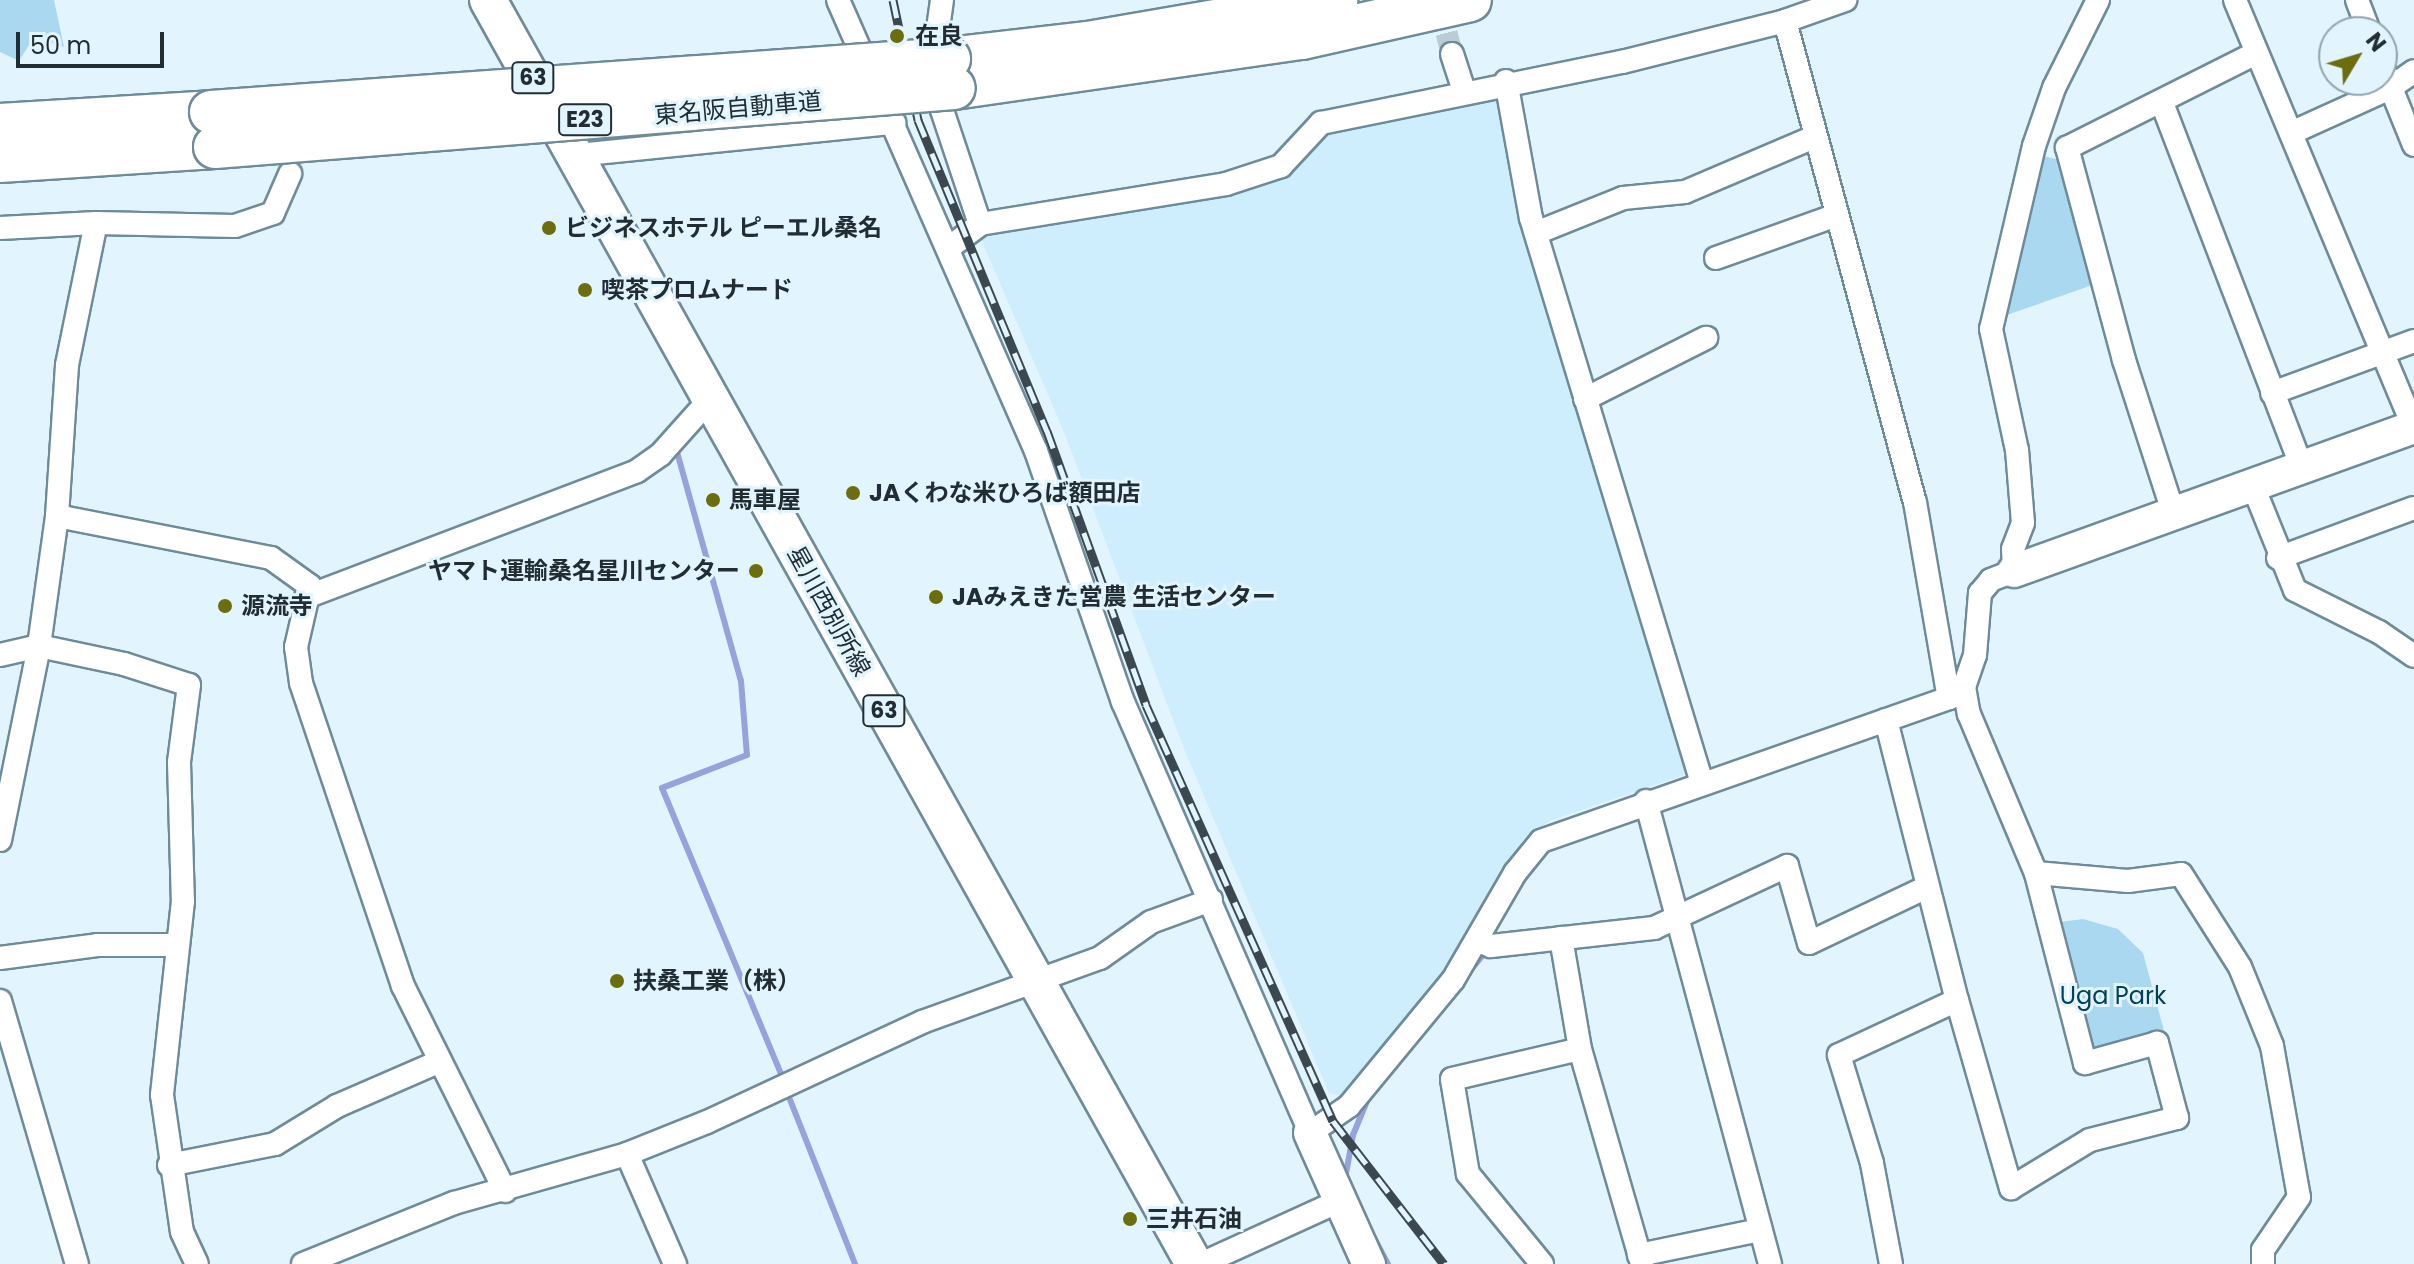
<!DOCTYPE html>
<html>
<head>
<meta charset="utf-8">
<style>
  body { margin:0 }
  #map { position:relative; width:2414px; height:1264px; overflow:hidden; background:#e2f4fe; font-family:Poppins,"Noto Sans JP",sans-serif }
  div>[style] { position:absolute }
  .built>* { inset:0; background:#ceedfd }
  .green>* { inset:0; background:#aad8f0 }
  .stream>* { height:6px; margin:-3px; padding:0 3px; transform-origin:3px; border-radius:3px; background:#99a1dc }
  .street-tunnel>* { height:22px; margin-top:-11px; transform-origin:0; background:repeating-linear-gradient(90deg,#bbccd5 0 22px,transparent 0 33px) }
  .roads { filter:drop-shadow(2px 0 #6f8b99) drop-shadow(-2px 0 #6f8b99) drop-shadow(0 2px #6f8b99) drop-shadow(0 -2px #6f8b99) }
  .street>* { height:22px; margin:-11px; padding:0 11px; transform-origin:11px; border-radius:11px; background:#fff }
  .secondary>* { height:32px; margin:-16px; padding:0 16px; transform-origin:16px; border-radius:16px; background:#fff }
  .primary>* { height:36px; margin:-18px; padding:0 18px; transform-origin:18px; border-radius:18px; background:#fff }
  .highway>* { height:42px; margin:-21px; padding:0 21px; transform-origin:21px; border-radius:21px; background:#fff }
  .rail>* { height:9px; margin-top:-4.5px; transform-origin:0; background:repeating-linear-gradient(90deg,#e2f4fe 0 18px,#3b484f 0 36px); box-sizing:border-box; border-block:2px solid #3b484f }
  .bridges { filter:drop-shadow(2px 0 #6f8b99) drop-shadow(-2px 0 #6f8b99) drop-shadow(0 2px #6f8b99) drop-shadow(0 -2px #6f8b99) }
  .highway-bridge>* { height:42px; margin:-21px; padding:0 21px; transform-origin:21px; border-radius:21px; background:#fff }
  .dots>* { width:22px; height:22px; translate:-50% -50%; box-sizing:border-box; border:4px solid #e2f4fe; border-radius:50% }
  span { translate:-50% -50%; white-space:nowrap; text-align:center; line-height:1.15; -webkit-text-stroke:6px #e2f4fe; paint-order:stroke }
  .shield-label span { padding:2px 6px; background:#e2f4fe; border:2px solid; border-radius:6px; -webkit-text-stroke-width:0 }
  .shield-label { font-size:22px; color:#212d33; font-weight:700 }
  .poi-label { font-size:24px; color:#212d33; font-weight:700 }
  .left { translate:0 -50%; text-align:left }
  .right { translate:-100% -50%; text-align:right }
  .street-label { font-size:24px; color:#212d33 }
  .park-label { font-size:24px; color:#014159 }
  .north { position:absolute; left:2318px; top:16px; width:80px; height:80px; box-sizing:border-box; background:#e2f4fe; border:2px solid #95a4ad; border-radius:50%; rotate:52deg; font-size:22px; font-weight:700; line-height:32px; text-align:center; color:#212d33 }
  .north::after { content:''; display:block; margin:auto; width:28px; height:36px; background:#6c6d0d; clip-path:polygon(50% 0,100% 100%,50% 72%,0 100%) }
  .scale { position:absolute; left:16px; top:32px; width:148px; height:36px; box-sizing:border-box; border:4px solid #212d33; border-top:0; padding-left:10px; font-size:24px; line-height:28px; white-space:nowrap; color:#212d33; -webkit-text-stroke:6px #e2f4fe; paint-order:stroke }
</style>
</head>
<body>
<div id="map">
  <div class="built">
    <div style="clip-path:polygon(1495px 98px,1690px 773px,1552px 820px,1525px 837px,1467px 940px,1342px 1096px,1329px 1093px,1183px 746px,1064px 432px,977px 230px,1234px 190px,1325px 133px)"></div>
  </div>
  <div class="green">
    <div style="clip-path:polygon(0 0,54px 0,64px 47px,34px 37px,19px 61px,0 52px)"></div>
    <div style="clip-path:polygon(2039px 155px,2061px 160px,2098px 283px,2004px 316px)"></div>
    <div style="clip-path:polygon(2083px 919px,2118px 929px,2143px 953px,2166px 1038px,2087px 1059px,2052px 923px)"></div>
  </div>
  <div class="stream">
    <div style="left:677px;top:452px;width:238px;rotate:74.4deg"></div>
    <div style="left:741px;top:681px;width:74px;rotate:85.4deg"></div>
    <div style="left:747px;top:755px;width:91px;rotate:158.8deg"></div>
    <div style="left:662px;top:788px;width:317px;rotate:67.4deg"></div>
    <div style="left:1470px;top:971px;width:21px;rotate:-51deg"></div>
    <div style="left:787px;top:1092px;width:185px;rotate:68.4deg"></div>
    <div style="left:1345px;top:1179px;width:45px;rotate:-79.7deg"></div>
    <div style="left:1353px;top:1135px;width:44px;rotate:-67.5deg"></div>
    <div style="left:1373px;top:1236px;width:32px;rotate:62deg"></div>
  </div>
  <div class="street-tunnel">
    <div style="left:1438px;top:1px;width:55px;rotate:75.2deg"></div>
  </div>
  <div class="roads">
    <div class="street">
      <div style="left:838px;top:0;width:493px;rotate:66.3deg"></div>
      <div style="left:1036px;top:451px;width:266px;rotate:70.9deg"></div>
      <div style="left:1123px;top:702px;width:470px;rotate:66.5deg"></div>
      <div style="left:1310px;top:1133px;width:47px;rotate:-34.7deg"></div>
      <div style="left:1349px;top:1106px;width:163px;rotate:-50.5deg"></div>
      <div style="left:1453px;top:980px;width:124px;rotate:-59.9deg"></div>
      <div style="left:1515px;top:873px;width:41px;rotate:-50.9deg"></div>
      <div style="left:1541px;top:841px;width:432px;rotate:-19.3deg"></div>
      <div style="left:1949px;top:698px;width:19px;rotate:-36deg"></div>
      <div style="left:942px;top:0;width:36px;rotate:98deg"></div>
      <div style="left:937px;top:36px;width:74px;rotate:86.1deg"></div>
      <div style="left:942px;top:110px;width:120px;rotate:71.6deg"></div>
      <div style="left:2098px;top:0;width:98px;rotate:116.6deg"></div>
      <div style="left:2054px;top:88px;width:61px;rotate:109deg"></div>
      <div style="left:2034px;top:146px;width:188px;rotate:103.2deg"></div>
      <div style="left:1991px;top:329px;width:124px;rotate:77.9deg"></div>
      <div style="left:2017px;top:450px;width:73px;rotate:85.3deg"></div>
      <div style="left:2023px;top:523px;width:28px;rotate:111deg"></div>
      <div style="left:2013px;top:549px;width:22px;rotate:87deg"></div>
      <div style="left:2014px;top:571px;width:25px;rotate:159deg"></div>
      <div style="left:1991px;top:580px;width:17px;rotate:130deg"></div>
      <div style="left:1980px;top:593px;width:62px;rotate:94.6deg"></div>
      <div style="left:1975px;top:655px;width:34px;rotate:109deg"></div>
      <div style="left:1964px;top:687px;width:27px;rotate:80deg"></div>
      <div style="left:1969px;top:714px;width:173px;rotate:67.2deg"></div>
      <div style="left:2036px;top:873px;width:92px;rotate:5deg"></div>
      <div style="left:2128px;top:881px;width:53px;rotate:-7.5deg"></div>
      <div style="left:2181px;top:874px;width:110px;rotate:57.6deg"></div>
      <div style="left:2240px;top:967px;width:85px;rotate:67.9deg"></div>
      <div style="left:2272px;top:1046px;width:153px;rotate:79.9deg"></div>
      <div style="left:2299px;top:1197px;width:64px;rotate:124.2deg"></div>
      <div style="left:2263px;top:1250px;width:14px;rotate:90deg"></div>
      <div style="left:2235px;top:0;width:464px;rotate:67.3deg"></div>
      <div style="left:2357px;top:0;width:34px;rotate:69deg"></div>
      <div style="left:1785px;top:21px;width:498px;rotate:74.9deg"></div>
      <div style="left:1915px;top:502px;width:199px;rotate:80.2deg"></div>
      <div style="left:1452px;top:54px;width:39px;rotate:72deg"></div>
      <div style="left:2382px;top:66px;width:85px;rotate:67.9deg"></div>
      <div style="left:1506px;top:81px;width:139px;rotate:79.7deg"></div>
      <div style="left:1531px;top:218px;width:590px;rotate:73.16deg"></div>
      <div style="left:2162px;top:103px;width:390px;rotate:69deg"></div>
      <div style="left:2291px;top:133px;width:109px;rotate:-24.4deg"></div>
      <div style="left:2390px;top:88px;width:29px;rotate:-35deg"></div>
      <div style="left:577px;top:155px;width:319px;rotate:-5.8deg"></div>
      <div style="left:0;top:228px;width:96px;rotate:-3deg"></div>
      <div style="left:96px;top:223px;width:139px;rotate:1.2deg"></div>
      <div style="left:235px;top:226px;width:40px;rotate:-18.9deg"></div>
      <div style="left:273px;top:213px;width:43px;rotate:-66.4deg"></div>
      <div style="left:1536px;top:233px;width:94px;rotate:-21.9deg"></div>
      <div style="left:1623px;top:198px;width:62px;rotate:-5.5deg"></div>
      <div style="left:1685px;top:192px;width:142px;rotate:-23.1deg"></div>
      <div style="left:950px;top:247px;width:38px;rotate:-37deg"></div>
      <div style="left:980px;top:224px;width:249px;rotate:-9.2deg"></div>
      <div style="left:1226px;top:184px;width:58px;rotate:-18.1deg"></div>
      <div style="left:1281px;top:166px;width:59px;rotate:-47.1deg"></div>
      <div style="left:1321px;top:123px;width:307px;rotate:-11.5deg"></div>
      <div style="left:1622px;top:62px;width:168px;rotate:-14.1deg"></div>
      <div style="left:1785px;top:21px;width:64px;rotate:-19.3deg"></div>
      <div style="left:1716px;top:258px;width:128px;rotate:-19.6deg"></div>
      <div style="left:2272px;top:393px;width:151px;rotate:-20.1deg"></div>
      <div style="left:1585px;top:399px;width:136px;rotate:-26.8deg"></div>
      <div style="left:2253px;top:486px;width:112px;rotate:68deg"></div>
      <div style="left:2295px;top:590px;width:94px;rotate:26.6deg"></div>
      <div style="left:2379px;top:632px;width:42px;rotate:34.4deg"></div>
      <div style="left:2174px;top:515px;width:163px;rotate:-107.9deg"></div>
      <div style="left:2124px;top:360px;width:220px;rotate:-105deg"></div>
      <div style="left:2067px;top:148px;width:212px;rotate:-26.7deg"></div>
      <div style="left:57px;top:516px;width:218px;rotate:11.1deg"></div>
      <div style="left:271px;top:558px;width:48px;rotate:35.7deg"></div>
      <div style="left:310px;top:586px;width:63px;rotate:102.9deg"></div>
      <div style="left:296px;top:647px;width:36px;rotate:82deg"></div>
      <div style="left:301px;top:683px;width:320px;rotate:71.4deg"></div>
      <div style="left:403px;top:986px;width:229px;rotate:63.5deg"></div>
      <div style="left:2278px;top:558px;width:145px;rotate:-20.2deg"></div>
      <div style="left:306px;top:597px;width:354px;rotate:-20.8deg"></div>
      <div style="left:637px;top:471px;width:29px;rotate:-35deg"></div>
      <div style="left:661px;top:454px;width:75px;rotate:-48.2deg"></div>
      <div style="left:0;top:655px;width:40px;rotate:-13deg"></div>
      <div style="left:39px;top:646px;width:87px;rotate:12deg"></div>
      <div style="left:124px;top:664px;width:68px;rotate:17.9deg"></div>
      <div style="left:189px;top:685px;width:78px;rotate:97.4deg"></div>
      <div style="left:179px;top:762px;width:139px;rotate:88.4deg"></div>
      <div style="left:183px;top:901px;width:195px;rotate:96.2deg"></div>
      <div style="left:162px;top:1095px;width:138px;rotate:81.7deg"></div>
      <div style="left:182px;top:1232px;width:35px;rotate:65deg"></div>
      <div style="left:1886px;top:720px;width:289px;rotate:75.8deg"></div>
      <div style="left:1646px;top:801px;width:479px;rotate:75deg"></div>
      <div style="left:0;top:840px;width:198px;rotate:-78.6deg"></div>
      <div style="left:39px;top:646px;width:131px;rotate:-82.1deg"></div>
      <div style="left:57px;top:516px;width:151px;rotate:-86.2deg"></div>
      <div style="left:67px;top:365px;width:145px;rotate:-78.5deg"></div>
      <div style="left:1561px;top:938px;width:113px;rotate:80.3deg"></div>
      <div style="left:1580px;top:1049px;width:224px;rotate:73.9deg"></div>
      <div style="left:1479px;top:941px;width:13px;rotate:23deg"></div>
      <div style="left:1491px;top:946px;width:164px;rotate:-6.3deg"></div>
      <div style="left:1654px;top:928px;width:147px;rotate:-25deg"></div>
      <div style="left:1787px;top:866px;width:80px;rotate:74.1deg"></div>
      <div style="left:1809px;top:943px;width:128px;rotate:-25.4deg"></div>
      <div style="left:0;top:958px;width:98px;rotate:-7.6deg"></div>
      <div style="left:97px;top:945px;width:80px"></div>
      <div style="left:0;top:1001px;width:274px;rotate:73.7deg"></div>
      <div style="left:627px;top:1154px;width:120px;rotate:66.4deg"></div>
      <div style="left:169px;top:1165px;width:108px;rotate:-11.2deg"></div>
      <div style="left:275px;top:1144px;width:73px;rotate:-31.5deg"></div>
      <div style="left:337px;top:1106px;width:110px;rotate:-23.5deg"></div>
      <div style="left:1639px;top:1255px;width:124px;rotate:-11.7deg"></div>
      <div style="left:303px;top:1264px;width:163px;rotate:-22deg"></div>
      <div style="left:454px;top:1203px;width:180px;rotate:-15.8deg"></div>
      <div style="left:627px;top:1154px;width:86px;rotate:-21.8deg"></div>
      <div style="left:707px;top:1122px;width:237px;rotate:-24.9deg"></div>
      <div style="left:922px;top:1022px;width:189px;rotate:-19.8deg"></div>
      <div style="left:1100px;top:958px;width:62px;rotate:-35.2deg"></div>
      <div style="left:1151px;top:922px;width:64px;rotate:-20.1deg"></div>
      <div style="left:1201px;top:1264px;width:149px;rotate:-24.5deg"></div>
      <div style="left:1542px;top:1264px;width:117px;rotate:-129.4deg"></div>
      <div style="left:1468px;top:1174px;width:96px;rotate:-99.6deg"></div>
      <div style="left:1452px;top:1079px;width:131px;rotate:-13.2deg"></div>
      <div style="left:1891px;top:1264px;width:103px;rotate:-100.7deg"></div>
      <div style="left:1872px;top:1163px;width:113px;rotate:-107deg"></div>
      <div style="left:1839px;top:1055px;width:130px;rotate:-25deg"></div>
      <div style="left:1957px;top:1000px;width:196px;rotate:74deg"></div>
      <div style="left:2011px;top:1188px;width:92px;rotate:-31.3deg"></div>
      <div style="left:2090px;top:1140px;width:90px;rotate:-14.2deg"></div>
      <div style="left:2177px;top:1118px;width:78px;rotate:-104.9deg"></div>
      <div style="left:2157px;top:1043px;width:75px;rotate:164.5deg"></div>
      <div style="left:2085px;top:1063px;width:196px;rotate:-104.5deg"></div>
    </div>
    <div class="secondary">
      <div style="left:2014px;top:571px;width:425px;rotate:-19.8deg"></div>
      <div style="left:1310px;top:1133px;width:144px;rotate:65.8deg"></div>
    </div>
    <div class="primary">
      <div style="left:488px;top:0;width:1448px;rotate:60.81deg"></div>
    </div>
    <div class="highway">
      <div style="left:949px;top:59px;width:140px;rotate:-6.6deg"></div>
      <div style="left:1088px;top:43px;width:252px;rotate:-9.8deg"></div>
      <div style="left:954px;top:88px;width:352px;rotate:-8.2deg"></div>
      <div style="left:1302px;top:38px;width:172px;rotate:-12.7deg"></div>
      <div style="left:0;top:125px;width:211px;rotate:-3.5deg"></div>
      <div style="left:0;top:161px;width:215px;rotate:-3.7deg"></div>
    </div>
  </div>
  <div class="rail">
    <div style="left:893px;top:0;width:123px;rotate:78.2deg"></div>
    <div style="left:918px;top:120px;width:337px;rotate:67.5deg"></div>
    <div style="left:1047px;top:431px;width:291px;rotate:70.1deg"></div>
    <div style="left:1146px;top:705px;width:456px;rotate:65.8deg"></div>
    <div style="left:1333px;top:1121px;width:181px;rotate:52.2deg"></div>
  </div>
  <div class="bridges">
    <div class="highway-bridge">
      <div style="left:211px;top:112px;width:740px;rotate:-4.11deg"></div>
      <div style="left:215px;top:147px;width:741px;rotate:-4.56deg"></div>
    </div>
  </div>
  <div class="dots">
    <div style="left:897px;top:36px;background:#6c6d0d"></div>
    <div style="left:549px;top:228px;background:#6c6d0d"></div>
    <div style="left:585px;top:290px;background:#6c6d0d"></div>
    <div style="left:853px;top:493px;background:#6c6d0d"></div>
    <div style="left:713px;top:500px;background:#6c6d0d"></div>
    <div style="left:756px;top:571px;background:#6c6d0d"></div>
    <div style="left:936px;top:597px;background:#6c6d0d"></div>
    <div style="left:225px;top:606px;background:#6c6d0d"></div>
    <div style="left:617px;top:981px;background:#6c6d0d"></div>
    <div style="left:1130px;top:1219px;background:#6c6d0d"></div>
  </div>
  <div class="shield-label">
    <span style="left:533px;top:78px">63</span>
    <span style="left:585px;top:120px">E23</span>
    <span style="left:884px;top:711px">63</span>
  </div>
  <div class="poi-label">
    <span class="left" style="left:915px;top:36px">在良</span>
    <span class="left" style="left:565px;top:228px">ビジネスホテル ピーエル桑名</span>
    <span class="left" style="left:601px;top:290px">喫茶プロムナード</span>
    <span class="left" style="left:869px;top:493px">JAくわな米ひろば額田店</span>
    <span class="left" style="left:729px;top:500px">馬車屋</span>
    <span class="right" style="left:740px;top:571px">ヤマト運輸桑名星川センター</span>
    <span class="left" style="left:952px;top:597px">JAみえきた営農 生活センター</span>
    <span class="left" style="left:241px;top:606px">源流寺</span>
    <span class="left" style="left:633px;top:981px">扶桑工業（株）</span>
    <span class="left" style="left:1146px;top:1219px">三井石油</span>
  </div>
  <div class="street-label">
    <span style="left:738px;top:108px;rotate:-5deg">東名阪自動車道</span>
    <span style="left:829px;top:611px;rotate:61deg">星川西別所線</span>
  </div>
  <div class="park-label">
    <span style="left:2113px;top:996px">Uga Park</span>
  </div>
  <div class="north">N</div>
  <div class="scale">50 m</div>
</div>
</body>
</html>
